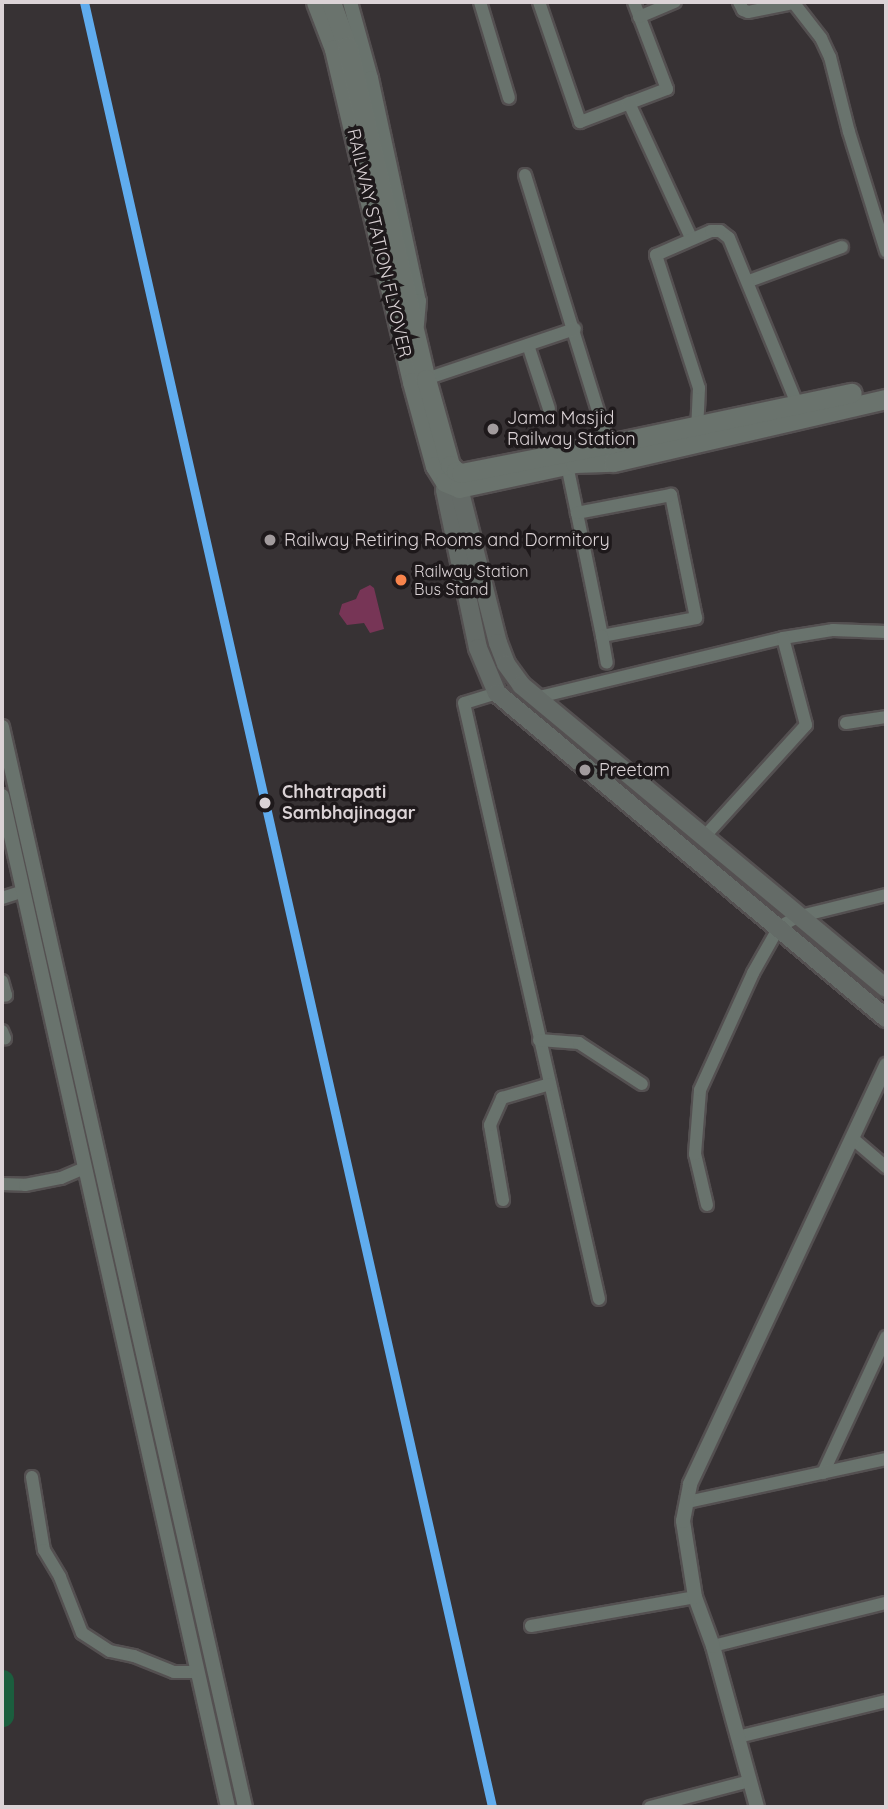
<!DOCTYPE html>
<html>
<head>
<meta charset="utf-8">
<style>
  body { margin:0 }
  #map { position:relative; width:888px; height:1809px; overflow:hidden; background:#373234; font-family:Quicksand,sans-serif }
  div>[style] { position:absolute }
  .green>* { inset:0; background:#773556 }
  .river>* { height:23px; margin:-11.5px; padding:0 11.5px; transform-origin:11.5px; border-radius:11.5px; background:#1b5e3e }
  .roads { filter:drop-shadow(2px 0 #545051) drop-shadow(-2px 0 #545051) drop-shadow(0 2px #545051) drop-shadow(0 -2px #545051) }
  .minor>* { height:12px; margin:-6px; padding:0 6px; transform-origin:6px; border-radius:6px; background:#69736d }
  .tertiary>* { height:14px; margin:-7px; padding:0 7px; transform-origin:7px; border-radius:7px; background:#69736d }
  .secondary>* { height:18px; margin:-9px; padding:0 9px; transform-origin:9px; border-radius:9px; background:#646b67 }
  .primary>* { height:19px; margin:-9.5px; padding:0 9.5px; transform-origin:9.5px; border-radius:9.5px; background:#6a736d }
  .rail-1>* { height:9px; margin:-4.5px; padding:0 4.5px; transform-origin:4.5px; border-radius:4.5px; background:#60acee }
  .dots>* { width:19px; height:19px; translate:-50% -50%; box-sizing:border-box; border:4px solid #1e191b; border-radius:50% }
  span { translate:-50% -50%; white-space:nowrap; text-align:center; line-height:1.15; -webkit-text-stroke:7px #1e191b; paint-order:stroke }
  .bus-label { font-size:16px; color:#dbd3d6 }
  .left { translate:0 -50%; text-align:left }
  .street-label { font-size:18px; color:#dbd3d6 }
  .poi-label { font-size:18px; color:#dbd3d6 }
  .stop-label { font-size:18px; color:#dbd3d6; font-weight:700 }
  .frame { position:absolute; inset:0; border:4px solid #dbd3d6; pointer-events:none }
</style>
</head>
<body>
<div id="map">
  <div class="green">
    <div style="clip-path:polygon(370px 585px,374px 588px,384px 629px,370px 633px,364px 623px,347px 625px,339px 614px,342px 604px,356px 599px,360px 590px)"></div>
  </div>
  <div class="river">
    <div style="left:2px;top:1681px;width:34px;rotate:90deg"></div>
  </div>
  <div class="roads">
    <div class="minor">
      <div style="left:480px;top:2px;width:100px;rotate:73.2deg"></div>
      <div style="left:539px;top:2px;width:127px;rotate:71.1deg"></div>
      <div style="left:580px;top:122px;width:93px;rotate:-20.8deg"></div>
      <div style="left:667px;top:89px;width:93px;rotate:-110.8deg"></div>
      <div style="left:739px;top:2px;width:9px;rotate:63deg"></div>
      <div style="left:743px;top:10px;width:5px;rotate:22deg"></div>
      <div style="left:748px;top:12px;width:47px;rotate:-11.1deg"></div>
      <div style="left:793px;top:2px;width:46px;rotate:52.1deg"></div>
      <div style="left:821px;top:38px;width:21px;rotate:65deg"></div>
      <div style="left:830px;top:57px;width:77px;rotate:75.8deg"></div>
      <div style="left:849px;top:132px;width:125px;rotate:72.7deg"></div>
      <div style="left:639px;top:17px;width:39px;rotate:-23deg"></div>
      <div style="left:629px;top:103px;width:149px;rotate:65.3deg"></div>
      <div style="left:525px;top:175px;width:287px;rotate:72.8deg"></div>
      <div style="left:749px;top:281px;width:99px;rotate:-20.1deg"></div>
      <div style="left:528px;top:345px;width:67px;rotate:71.8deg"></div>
      <div style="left:426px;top:379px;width:157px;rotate:-18.6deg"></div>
      <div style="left:697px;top:431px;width:43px;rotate:-87.3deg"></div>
      <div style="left:699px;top:388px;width:140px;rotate:-107.9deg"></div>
      <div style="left:656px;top:255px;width:60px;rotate:-23.6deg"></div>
      <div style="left:711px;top:231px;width:9px"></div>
      <div style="left:720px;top:231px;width:11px;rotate:38deg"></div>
      <div style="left:729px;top:238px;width:187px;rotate:67.7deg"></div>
      <div style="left:567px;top:465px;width:49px;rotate:78.2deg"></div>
      <div style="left:577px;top:513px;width:126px;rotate:78.5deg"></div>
      <div style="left:602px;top:636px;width:96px;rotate:-10.8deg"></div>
      <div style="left:696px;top:618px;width:126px;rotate:-101.5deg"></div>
      <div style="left:671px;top:495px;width:96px;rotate:169.2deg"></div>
      <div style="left:602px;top:636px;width:27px;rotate:80deg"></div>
      <div style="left:497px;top:693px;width:34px;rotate:163deg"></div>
      <div style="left:464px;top:703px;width:611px;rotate:77.24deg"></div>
      <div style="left:535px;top:698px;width:255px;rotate:-13.6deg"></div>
      <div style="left:783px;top:638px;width:51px;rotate:-9.1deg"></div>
      <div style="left:833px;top:630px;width:53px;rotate:2.2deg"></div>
      <div style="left:846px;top:723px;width:40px;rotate:-8.5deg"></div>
      <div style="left:705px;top:836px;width:150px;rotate:-47.7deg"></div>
      <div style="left:806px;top:725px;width:90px;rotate:-104.8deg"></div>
      <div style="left:2px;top:898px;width:22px;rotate:-18deg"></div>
      <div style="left:2px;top:981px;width:15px;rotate:74deg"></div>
      <div style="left:6px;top:995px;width:4px;rotate:166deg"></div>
      <div style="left:2px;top:1031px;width:8px;rotate:67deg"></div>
      <div style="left:539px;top:1040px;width:40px;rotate:4.3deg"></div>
      <div style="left:579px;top:1043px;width:75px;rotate:33.1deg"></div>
      <div style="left:852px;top:1138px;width:45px;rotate:40.5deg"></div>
      <div style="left:2px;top:1184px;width:23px;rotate:2deg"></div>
      <div style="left:25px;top:1185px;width:37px;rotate:-11deg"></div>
      <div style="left:61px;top:1178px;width:25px;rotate:-23deg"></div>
      <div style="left:503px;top:1200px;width:76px;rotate:-99.8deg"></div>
      <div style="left:490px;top:1125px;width:30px;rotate:-66deg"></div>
      <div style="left:502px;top:1098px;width:50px;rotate:-16.3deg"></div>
      <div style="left:707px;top:1205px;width:52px;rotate:-103.2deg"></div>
      <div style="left:695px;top:1154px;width:64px;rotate:-85.5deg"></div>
      <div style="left:700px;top:1090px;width:128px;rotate:-65.6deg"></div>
      <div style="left:753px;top:973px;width:53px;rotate:-60.5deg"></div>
      <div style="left:779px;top:927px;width:21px;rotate:-29deg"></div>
      <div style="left:797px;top:917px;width:92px;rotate:-13.9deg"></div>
      <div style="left:823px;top:1473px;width:150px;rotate:-65.1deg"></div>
      <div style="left:32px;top:1477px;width:74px;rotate:80.7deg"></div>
      <div style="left:44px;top:1550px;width:31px;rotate:59deg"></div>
      <div style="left:60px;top:1577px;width:60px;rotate:68.6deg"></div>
      <div style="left:82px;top:1633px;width:33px;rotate:33deg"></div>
      <div style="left:110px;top:1651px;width:25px;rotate:12deg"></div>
      <div style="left:134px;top:1656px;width:43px;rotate:21.8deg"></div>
      <div style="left:174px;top:1672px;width:23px"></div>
      <div style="left:687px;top:1502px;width:204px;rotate:-12.2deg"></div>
      <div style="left:531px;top:1626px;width:167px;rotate:-10deg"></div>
      <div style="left:713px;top:1646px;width:178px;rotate:-14deg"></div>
      <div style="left:738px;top:1737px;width:152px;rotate:-13.7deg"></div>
      <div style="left:650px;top:1807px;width:103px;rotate:-14.6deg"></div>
    </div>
    <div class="tertiary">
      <div style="left:350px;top:2px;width:79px;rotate:74.6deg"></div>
      <div style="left:371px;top:78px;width:228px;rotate:77.9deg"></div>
      <div style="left:419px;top:301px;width:24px;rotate:95deg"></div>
      <div style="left:2px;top:727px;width:1107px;rotate:77.32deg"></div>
      <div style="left:2px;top:796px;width:1036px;rotate:77.4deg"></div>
      <div style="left:757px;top:1807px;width:167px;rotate:-105.3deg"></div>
      <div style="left:713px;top:1646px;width:52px;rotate:-110.2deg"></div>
      <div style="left:695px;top:1597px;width:77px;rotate:-99deg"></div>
      <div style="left:683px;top:1521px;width:38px;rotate:-79deg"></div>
      <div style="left:690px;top:1484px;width:463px;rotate:-64.9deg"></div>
    </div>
    <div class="secondary">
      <div style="left:448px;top:472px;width:18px;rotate:99deg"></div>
      <div style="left:445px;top:490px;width:161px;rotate:78.2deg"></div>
      <div style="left:478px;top:648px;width:49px;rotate:67.1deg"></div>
      <div style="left:497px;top:693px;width:507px;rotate:39.88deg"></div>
      <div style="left:461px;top:474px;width:14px;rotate:98deg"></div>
      <div style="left:459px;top:488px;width:160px;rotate:75.9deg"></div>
      <div style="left:498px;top:643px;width:22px;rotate:69deg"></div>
      <div style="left:506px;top:664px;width:26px;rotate:54deg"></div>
      <div style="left:521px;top:685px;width:474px;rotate:39.7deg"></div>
    </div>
    <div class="primary">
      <div style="left:316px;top:2px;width:50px;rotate:69deg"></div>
      <div style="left:334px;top:49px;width:342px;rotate:76.8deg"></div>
      <div style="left:412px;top:382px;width:87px;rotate:74.7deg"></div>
      <div style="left:435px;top:466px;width:19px;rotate:58deg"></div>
      <div style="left:445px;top:482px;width:15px;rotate:23deg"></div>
      <div style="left:459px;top:488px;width:119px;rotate:-12.2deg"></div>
      <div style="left:575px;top:463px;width:38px;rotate:-2deg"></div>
      <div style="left:613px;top:462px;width:280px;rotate:-13deg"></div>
      <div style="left:331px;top:2px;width:47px;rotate:70deg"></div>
      <div style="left:347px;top:46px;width:342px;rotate:76.7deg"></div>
      <div style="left:426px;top:379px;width:89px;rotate:74.4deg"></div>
      <div style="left:450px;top:465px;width:8px;rotate:45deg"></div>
      <div style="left:456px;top:471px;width:5px;rotate:22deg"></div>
      <div style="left:461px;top:473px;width:151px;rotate:-11.1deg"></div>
      <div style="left:609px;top:444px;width:248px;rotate:-11.9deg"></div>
    </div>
  </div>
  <div class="rail-1">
    <div style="left:84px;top:2px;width:1851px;rotate:77.26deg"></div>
  </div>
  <div class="dots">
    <div style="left:493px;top:429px;background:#a29b9d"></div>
    <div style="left:270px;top:540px;background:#a29b9d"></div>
    <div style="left:401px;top:580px;background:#f8844c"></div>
    <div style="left:585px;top:770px;background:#a29b9d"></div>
    <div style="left:265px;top:803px;background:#dbd3d6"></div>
  </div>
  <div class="bus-label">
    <span class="left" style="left:414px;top:580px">Railway Station<br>Bus Stand</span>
  </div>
  <div class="street-label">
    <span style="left:379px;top:243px;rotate:77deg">RAILWAY STATION FLYOVER</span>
  </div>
  <div class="poi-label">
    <span class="left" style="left:507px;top:429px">Jama Masjid<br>Railway Station</span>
    <span class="left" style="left:284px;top:540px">Railway Retiring Rooms and Dormitory</span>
    <span class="left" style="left:599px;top:770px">Preetam</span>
  </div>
  <div class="stop-label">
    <span class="left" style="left:282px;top:803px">Chhatrapati<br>Sambhajinagar</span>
  </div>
  <div class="frame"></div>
</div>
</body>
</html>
